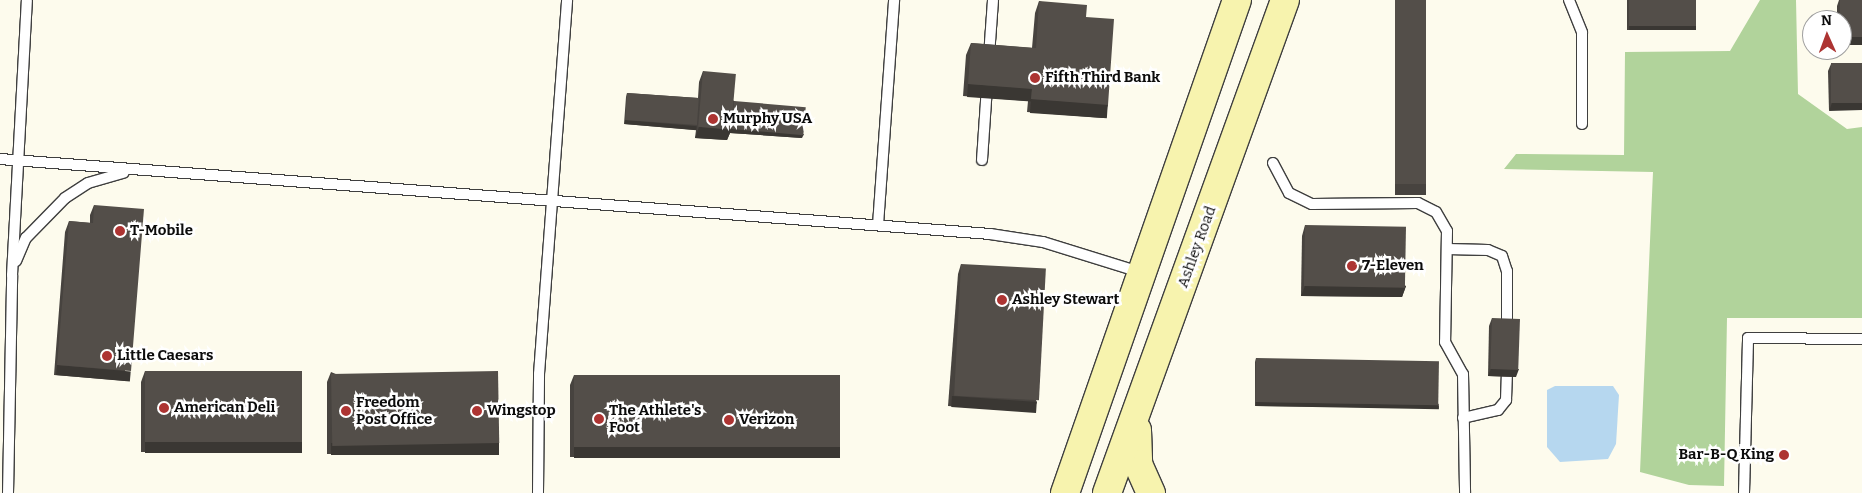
<!DOCTYPE html>
<html>
<head>
<meta charset="utf-8">
<style>
  body { margin:0 }
  #map { position:relative; width:1862px; height:493px; overflow:hidden; background:#fdfbed; font-family:Bitter,serif }
  div>[style] { position:absolute }
  .forest>* { inset:0; background:#b1d39b }
  .water>* { inset:0; background:#b6d7ef }
  .roads { filter:drop-shadow(1px 0 #3f3f3f) drop-shadow(-1px 0 #3f3f3f) drop-shadow(0 1px #3f3f3f) drop-shadow(0 -1px #3f3f3f) }
  .lane>* { height:10px; margin:-5px; padding:0 5px; transform-origin:5px; border-radius:5px; background:#fff }
  .secondary>* { height:28px; margin:-14px; padding:0 14px; transform-origin:14px; border-radius:14px; background:#f7f3ae }
  .wall>* { inset:0; background:#47433f; transform-origin:0 0 }
  .shaded-wall>* { inset:0; background:#3a3733; transform-origin:0 0 }
  .building>* { inset:0; background:#534e49; transform-origin:0 0 }
  .dots>* { width:14px; height:14px; translate:-50% -50%; box-sizing:border-box; border:2px solid #fff; border-radius:50% }
  span { translate:-50% -50%; white-space:nowrap; text-align:center; line-height:1.15; -webkit-text-stroke:5px #fff; paint-order:stroke }
  .poi-label { font-size:15px; color:#0c0c0c; font-weight:700 }
  .left { translate:0 -50%; text-align:left }
  .right { translate:-100% -50%; text-align:right }
  .street-label { font-size:15px; color:#0c0c0c }
  .north { position:absolute; left:1802px; top:10px; width:50px; height:50px; box-sizing:border-box; background:#fff; border:1px solid #9e9e9e; border-radius:50%; rotate:358deg; font-size:14px; font-weight:700; line-height:20px; text-align:center; color:#0c0c0c }
  .north::after { content:''; display:block; margin:auto; width:18px; height:22px; background:#ad3432; clip-path:polygon(50% 0,100% 100%,50% 72%,0 100%) }
</style>
</head>
<body>
<div id="map">
  <div class="forest">
    <div style="clip-path:polygon(1760px 0,1796px 0,1798px 94px,1847px 129px,1862px 127px,1862px 318px,1727px 318px,1724px 486px,1689px 485px,1640px 472px,1653px 172px,1504px 169px,1516px 154px,1624px 155px,1625px 52px,1730px 51px)"></div>
  </div>
  <div class="water">
    <div style="clip-path:polygon(1555px 386px,1613px 386px,1619px 395px,1616px 444px,1608px 459px,1560px 462px,1547px 447px,1547px 390px)"></div>
  </div>
  <div class="roads">
    <div class="lane">
      <div style="left:1569px;top:0;width:35px;rotate:68deg"></div>
      <div style="left:1582px;top:33px;width:91px;rotate:90deg"></div>
      <div style="left:989px;top:56px;width:56px;rotate:-85.9deg"></div>
      <div style="left:0;top:159px;width:993px;rotate:4.33deg"></div>
      <div style="left:990px;top:234px;width:54px;rotate:8.6deg"></div>
      <div style="left:1043px;top:242px;width:102px;rotate:17.2deg"></div>
      <div style="left:982px;top:160px;width:74px;rotate:-86.1deg"></div>
      <div style="left:1273px;top:163px;width:34px;rotate:62deg"></div>
      <div style="left:1289px;top:193px;width:25px;rotate:26deg"></div>
      <div style="left:1312px;top:204px;width:106px;rotate:-0.5deg"></div>
      <div style="left:1418px;top:203px;width:20px;rotate:27deg"></div>
      <div style="left:1436px;top:212px;width:22px;rotate:60deg"></div>
      <div style="left:1447px;top:231px;width:111px;rotate:91deg"></div>
      <div style="left:1445px;top:342px;width:37px;rotate:61deg"></div>
      <div style="left:1463px;top:374px;width:119px;rotate:89deg"></div>
      <div style="left:878px;top:225px;width:226px;rotate:-85.9deg"></div>
      <div style="left:1447px;top:249px;width:41px;rotate:1.4deg"></div>
      <div style="left:1488px;top:250px;width:15px;rotate:23deg"></div>
      <div style="left:1502px;top:256px;width:16px;rotate:72deg"></div>
      <div style="left:1507px;top:271px;width:59px;rotate:90deg"></div>
      <div style="left:16px;top:261px;width:25px;rotate:-67deg"></div>
      <div style="left:26px;top:238px;width:56px;rotate:-45.7deg"></div>
      <div style="left:65px;top:198px;width:27px;rotate:-33deg"></div>
      <div style="left:88px;top:183px;width:37px;rotate:-16deg"></div>
      <div style="left:1463px;top:418px;width:36px;rotate:-13deg"></div>
      <div style="left:1498px;top:410px;width:13px;rotate:-51deg"></div>
      <div style="left:1506px;top:400px;width:36px;rotate:-88deg"></div>
      <div style="left:8px;top:493px;width:218px;rotate:-88.9deg"></div>
      <div style="left:12px;top:275px;width:275px;rotate:-86.9deg"></div>
      <div style="left:538px;top:493px;width:119px;rotate:-89.5deg"></div>
      <div style="left:539px;top:374px;width:375px;rotate:-85.7deg"></div>
      <div style="left:1744px;top:493px;width:155px;rotate:-88.5deg"></div>
      <div style="left:1748px;top:338px;width:114px;rotate:0.5deg"></div>
    </div>
    <div class="secondary">
      <div style="left:1137px;top:430px;width:34px;rotate:88deg"></div>
      <div style="left:1138px;top:464px;width:32px;rotate:66deg"></div>
      <div style="left:1065px;top:493px;width:522px;rotate:-70.77deg"></div>
      <div style="left:1107px;top:493px;width:524px;rotate:-70.15deg"></div>
    </div>
  </div>
  <div class="wall">
    <div style="left:1395px;top:0;width:31px;height:195px"></div>
    <div style="left:1627px;top:0;width:69px;height:30px"></div>
    <div style="clip-path:polygon(1839px 0,1862px 0,1862px 45px,1842px 45px,1842px 20px,1837px 20px,1837px 6px)"></div>
    <div style="clip-path:polygon(1039px 1px,1086px 17px,1108px 105px,1103px 118px,1027px 112px,1028px 101px,963px 96px,966px 55px,971px 43px,1032px 48px,1035px 13px)"></div>
    <div style="clip-path:polygon(1862px 63px,1829px 111px,1828px 71px,1831px 64px)"></div>
    <div style="clip-path:polygon(703px 71px,734px 101px,802px 138px,730px 133px,727px 140px,695px 138px,696px 130px,624px 124px,626px 97px,627px 93px,698px 98px,699px 82px)"></div>
    <div style="clip-path:polygon(94px 205px,127px 381px,54px 375px,65px 232px,69px 221px,90px 223px,90px 215px)"></div>
    <div style="clip-path:polygon(1305px 225px,1406px 286px,1402px 297px,1301px 296px,1302px 236px)"></div>
    <div style="clip-path:polygon(961px 264px,1037px 402px,1033px 412px,948px 406px,958px 274px)"></div>
    <div style="clip-path:polygon(1492px 318px,1516px 377px,1488px 376px,1489px 326px)"></div>
    <div style="clip-path:polygon(1256px 358px,1439px 404px,1437px 408px,1255px 406px,1255px 362px)"></div>
    <div style="clip-path:polygon(145px 371px,298px 453px,141px 452px,141px 382px)"></div>
    <div style="clip-path:polygon(331px 372px,499px 443px,495px 453px,327px 454px,327px 382px)"></div>
    <div style="clip-path:polygon(574px 375px,836px 457px,570px 457px,570px 385px)"></div>
  </div>
  <div class="shaded-wall">
    <div style="left:1629px;top:26px;width:67px;height:4px"></div>
    <div style="left:1842px;top:37px;width:20px;height:8px"></div>
    <div style="left:968px;top:84px;width:64px;height:13px;rotate:4deg"></div>
    <div style="left:1031px;top:99px;width:77px;height:14px;rotate:4deg"></div>
    <div style="clip-path:polygon(1832px 103px,1862px 103px,1862px 110px,1829px 111px)"></div>
    <div style="left:625px;top:120px;width:72px;height:4px;rotate:5deg"></div>
    <div style="clip-path:polygon(699px 127px,730px 129px,804px 134px,802px 138px,730px 133px,727px 140px,695px 138px)"></div>
    <div style="clip-path:polygon(1305px 286px,1406px 286px,1402px 297px,1301px 296px)"></div>
    <div style="left:57px;top:365px;width:74px;height:10px;rotate:5deg"></div>
    <div style="clip-path:polygon(1491px 369px,1519px 369px,1516px 377px,1488px 376px)"></div>
    <div style="left:952px;top:396px;width:85px;height:11px;rotate:4deg"></div>
    <div style="left:1256px;top:402px;width:183px;height:4px;rotate:1deg"></div>
    <div style="left:145px;top:442px;width:157px;height:11px"></div>
    <div style="left:331px;top:443px;width:168px;height:12px"></div>
    <div style="left:574px;top:447px;width:266px;height:11px"></div>
  </div>
  <div class="building">
    <div style="left:1395px;top:0;width:31px;height:184px"></div>
    <div style="left:1629px;top:0;width:67px;height:26px"></div>
    <div style="clip-path:polygon(1840px 0,1862px 0,1862px 37px,1842px 37px,1842px 20px,1840px 20px)"></div>
    <div style="clip-path:polygon(1039px 1px,1087px 5px,1086px 17px,1114px 19px,1108px 105px,1031px 99px,1032px 89px,968px 84px,971px 43px,1036px 48px)"></div>
    <div style="left:1862px;top:63px;width:40px;height:31px;rotate:90deg"></div>
    <div style="left:703px;top:71px;width:33px;height:56px;rotate:5deg"></div>
    <div style="left:627px;top:93px;width:72px;height:27px;rotate:4deg"></div>
    <div style="left:734px;top:101px;width:72px;height:28px;rotate:5deg"></div>
    <div style="clip-path:polygon(94px 205px,144px 209px,131px 371px,57px 365px,69px 221px,93px 223px)"></div>
    <div style="left:1305px;top:225px;width:101px;height:61px;rotate:1deg"></div>
    <div style="left:961px;top:264px;width:85px;height:132px;rotate:3deg"></div>
    <div style="left:1492px;top:318px;width:28px;height:51px;rotate:2deg"></div>
    <div style="left:1256px;top:358px;width:183px;height:44px;rotate:1deg"></div>
    <div style="left:145px;top:371px;width:157px;height:71px"></div>
    <div style="left:498px;top:371px;width:72px;height:167px;rotate:89deg"></div>
    <div style="left:574px;top:375px;width:266px;height:72px"></div>
  </div>
  <div class="dots">
    <div style="left:1035px;top:78px;background:#ad3432"></div>
    <div style="left:713px;top:119px;background:#ad3432"></div>
    <div style="left:120px;top:231px;background:#ad3432"></div>
    <div style="left:1352px;top:266px;background:#ad3432"></div>
    <div style="left:1002px;top:300px;background:#ad3432"></div>
    <div style="left:107px;top:356px;background:#ad3432"></div>
    <div style="left:164px;top:408px;background:#ad3432"></div>
    <div style="left:346px;top:411px;background:#ad3432"></div>
    <div style="left:477px;top:411px;background:#ad3432"></div>
    <div style="left:599px;top:419px;background:#ad3432"></div>
    <div style="left:729px;top:420px;background:#ad3432"></div>
    <div style="left:1784px;top:455px;background:#ad3432"></div>
  </div>
  <div class="poi-label">
    <span class="left" style="left:1045px;top:78px">Fifth Third Bank</span>
    <span class="left" style="left:723px;top:119px">Murphy USA</span>
    <span class="left" style="left:130px;top:231px">T-Mobile</span>
    <span class="left" style="left:1362px;top:266px">7-Eleven</span>
    <span class="left" style="left:1012px;top:300px">Ashley Stewart</span>
    <span class="left" style="left:117px;top:356px">Little Caesars</span>
    <span class="left" style="left:356px;top:411px">Freedom<br>Post Office</span>
    <span class="left" style="left:174px;top:408px">American Deli</span>
    <span class="left" style="left:609px;top:419px">The Athlete's<br>Foot</span>
    <span class="left" style="left:487px;top:411px">Wingstop</span>
    <span class="left" style="left:739px;top:420px">Verizon</span>
    <span class="right" style="left:1774px;top:455px">Bar-B-Q King</span>
  </div>
  <div class="street-label">
    <span style="left:1197px;top:247px;rotate:-70deg">Ashley Road</span>
  </div>
  <div class="north">N</div>
</div>
</body>
</html>
